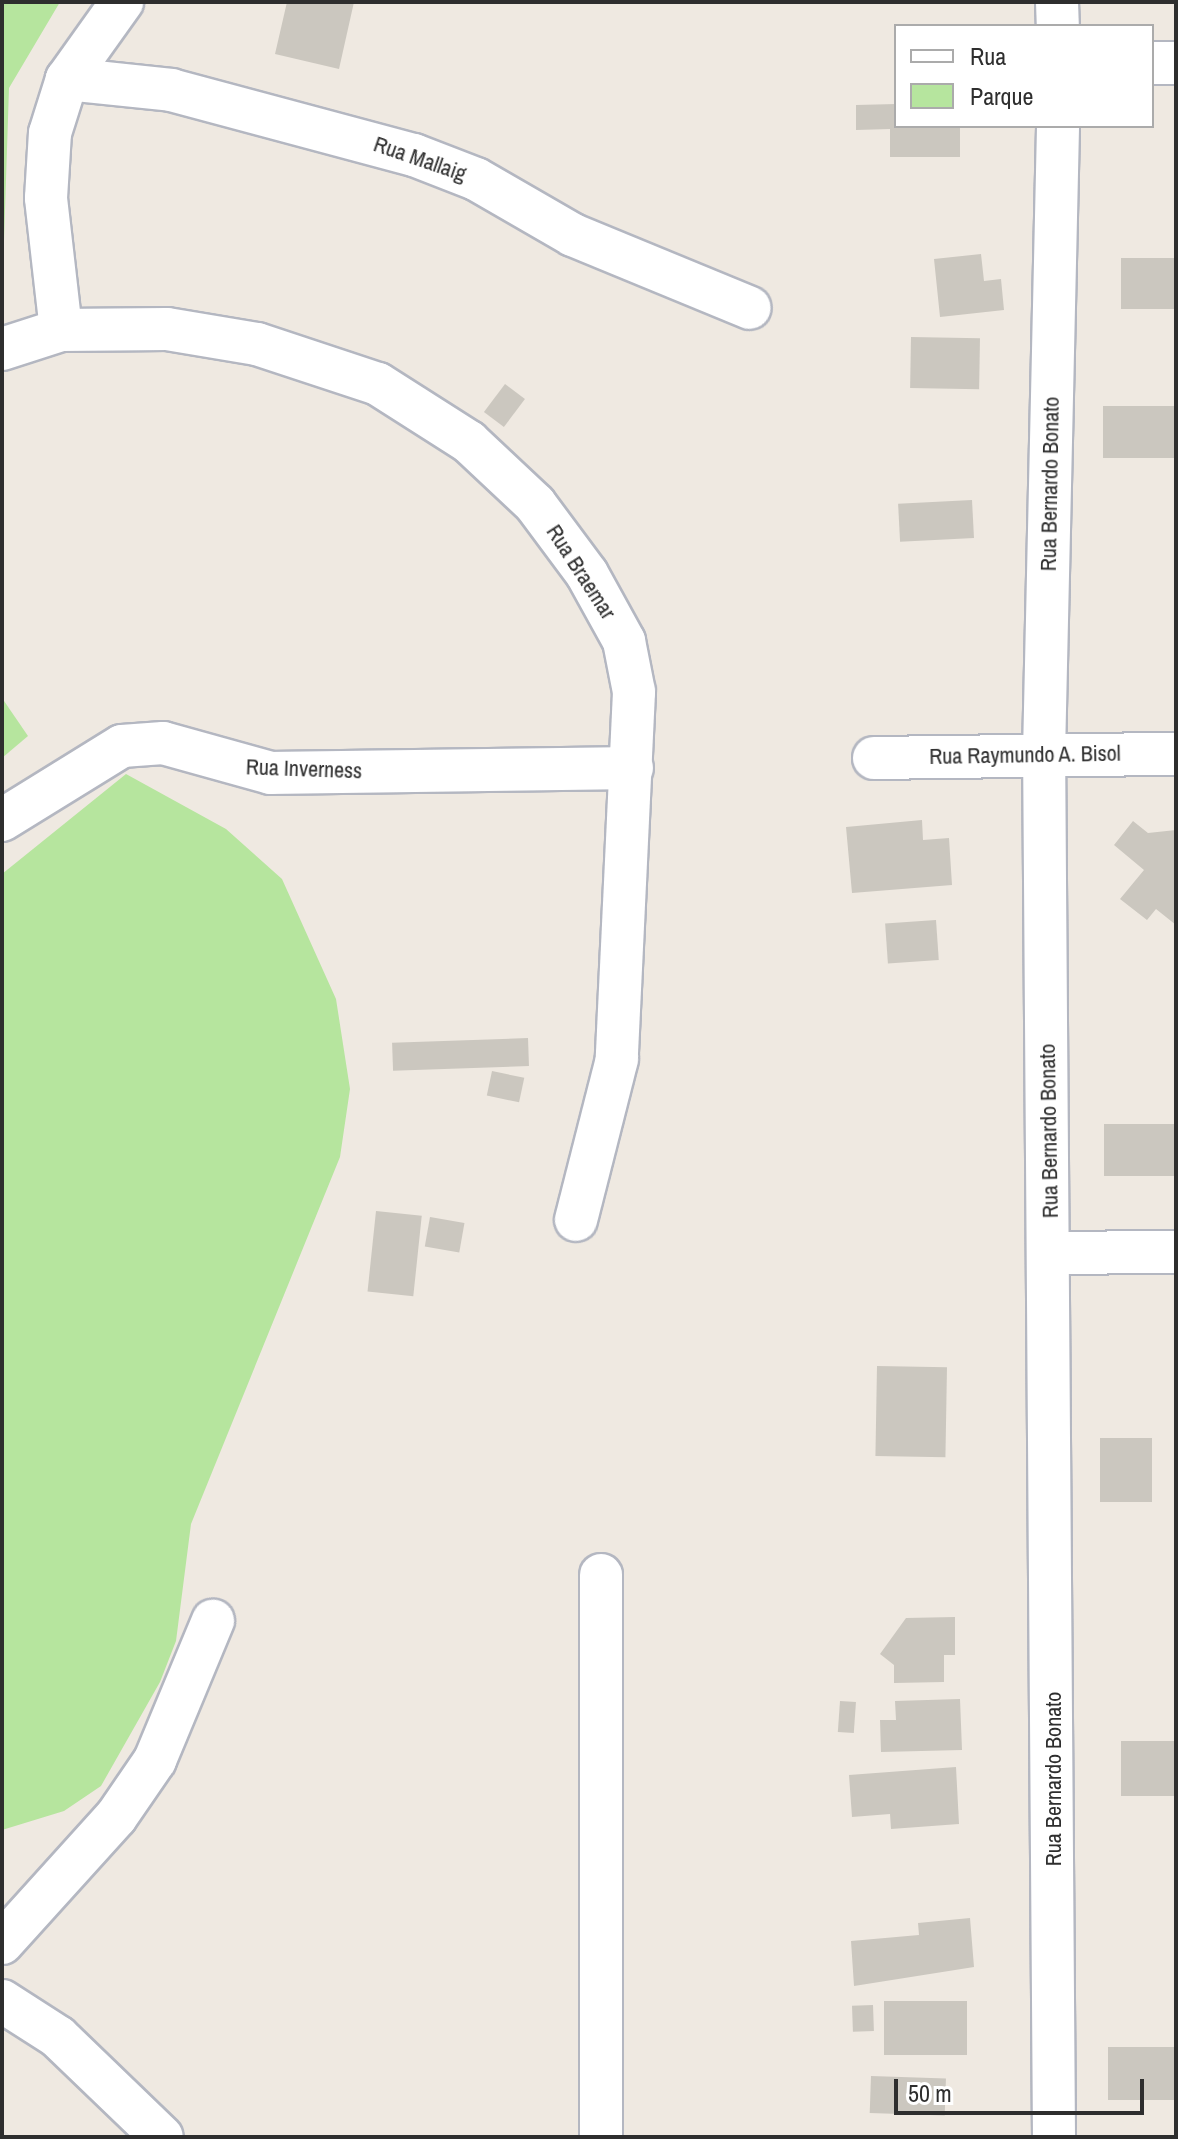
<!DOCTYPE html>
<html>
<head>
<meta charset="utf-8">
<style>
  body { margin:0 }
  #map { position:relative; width:1178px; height:2139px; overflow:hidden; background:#efe9e1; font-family:"Archivo Narrow",sans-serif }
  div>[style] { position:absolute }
  .green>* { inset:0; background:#b6e59e }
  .building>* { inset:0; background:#cbc7bf; transform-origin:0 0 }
  .roads { filter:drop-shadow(2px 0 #b4b7c1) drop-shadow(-2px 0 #b4b7c1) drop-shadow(0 2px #b4b7c1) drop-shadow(0 -2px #b4b7c1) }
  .minor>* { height:42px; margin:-21px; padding:0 21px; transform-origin:21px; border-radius:21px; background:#fff }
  span { translate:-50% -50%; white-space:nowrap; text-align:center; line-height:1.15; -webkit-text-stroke:6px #fff; paint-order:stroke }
  .street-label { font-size:22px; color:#2e2e2e }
  .frame { position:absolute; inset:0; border:4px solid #2e2e2e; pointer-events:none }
  .legend { position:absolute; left:894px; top:24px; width:260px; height:104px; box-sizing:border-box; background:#fff; border:2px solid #ababab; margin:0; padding:10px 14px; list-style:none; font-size:24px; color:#2e2e2e }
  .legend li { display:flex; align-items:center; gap:16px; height:40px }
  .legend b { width:40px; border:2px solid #ababab }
  .scale { position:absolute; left:894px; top:2079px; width:250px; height:36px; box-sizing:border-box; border:4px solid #2e2e2e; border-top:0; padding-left:10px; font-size:24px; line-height:28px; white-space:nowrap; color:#2e2e2e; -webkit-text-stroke:6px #fff; paint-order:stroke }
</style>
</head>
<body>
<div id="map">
  <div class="green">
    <div style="clip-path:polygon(2px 2px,60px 2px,9px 88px,2px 303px)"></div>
    <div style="clip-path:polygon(2px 698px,28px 736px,2px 758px)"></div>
    <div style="clip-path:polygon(126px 774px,226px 829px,282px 879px,336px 999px,350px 1089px,340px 1157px,191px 1524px,176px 1641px,160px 1682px,101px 1786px,64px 1811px,2px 1830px,2px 874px)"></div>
  </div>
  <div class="building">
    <div style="clip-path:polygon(287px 2px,354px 2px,339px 69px,275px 54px)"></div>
    <div style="clip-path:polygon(896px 104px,896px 126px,960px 126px,960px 157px,890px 157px,890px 129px,856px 130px,856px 105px)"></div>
    <div style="clip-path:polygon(981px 254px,984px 281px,1001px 279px,1004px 310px,940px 317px,934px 259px)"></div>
    <div style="left:1176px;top:258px;width:51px;height:55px;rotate:90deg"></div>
    <div style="left:911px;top:337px;width:69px;height:51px;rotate:1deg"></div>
    <div style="left:505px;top:384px;width:25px;height:35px;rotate:37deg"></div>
    <div style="left:1176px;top:406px;width:52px;height:73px;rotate:90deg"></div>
    <div style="left:972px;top:500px;width:38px;height:74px;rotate:87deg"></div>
    <div style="clip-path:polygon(922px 820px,923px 840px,949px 838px,952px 885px,852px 893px,846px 827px)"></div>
    <div style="clip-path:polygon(1133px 821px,1148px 833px,1176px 830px,1176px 925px,1156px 909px,1147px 920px,1120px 899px,1144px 870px,1114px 845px)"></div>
    <div style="left:936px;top:920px;width:40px;height:51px;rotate:86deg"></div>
    <div style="left:528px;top:1038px;width:28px;height:136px;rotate:88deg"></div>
    <div style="left:492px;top:1071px;width:33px;height:25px;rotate:12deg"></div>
    <div style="left:1176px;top:1124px;width:52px;height:72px;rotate:90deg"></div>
    <div style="left:376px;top:1211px;width:46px;height:81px;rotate:6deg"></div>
    <div style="left:430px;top:1217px;width:35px;height:30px;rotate:10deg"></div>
    <div style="left:877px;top:1366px;width:70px;height:90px;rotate:1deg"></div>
    <div style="left:1100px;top:1438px;width:52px;height:64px"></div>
    <div style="clip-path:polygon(955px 1617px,955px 1655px,944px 1655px,944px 1682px,894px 1683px,894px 1665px,880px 1654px,906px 1618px)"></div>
    <div style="clip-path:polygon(960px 1699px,962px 1750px,881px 1752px,880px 1720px,896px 1720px,895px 1701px)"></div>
    <div style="left:840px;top:1701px;width:16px;height:31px;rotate:4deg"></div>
    <div style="left:1176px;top:1741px;width:55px;height:55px;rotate:90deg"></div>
    <div style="clip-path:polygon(956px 1767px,959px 1824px,891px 1829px,890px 1814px,852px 1817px,849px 1775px)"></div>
    <div style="clip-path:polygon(970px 1918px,974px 1967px,854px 1986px,851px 1941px,919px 1935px,918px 1923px)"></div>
    <div style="left:967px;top:2001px;width:54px;height:83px;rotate:90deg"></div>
    <div style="left:873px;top:2005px;width:26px;height:21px;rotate:88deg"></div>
    <div style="left:1176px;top:2047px;width:53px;height:68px;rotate:90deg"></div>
    <div style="left:871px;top:2076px;width:75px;height:37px;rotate:2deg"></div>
  </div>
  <div class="roads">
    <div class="minor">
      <div style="left:1057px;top:2px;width:24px;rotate:88deg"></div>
      <div style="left:1152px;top:63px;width:24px"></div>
      <div style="left:67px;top:79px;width:105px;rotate:6deg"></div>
      <div style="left:171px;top:90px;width:252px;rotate:15deg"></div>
      <div style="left:414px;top:155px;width:66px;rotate:21.2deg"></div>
      <div style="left:476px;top:179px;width:112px;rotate:30deg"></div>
      <div style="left:573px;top:235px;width:191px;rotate:22.4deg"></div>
      <div style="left:61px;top:330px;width:133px;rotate:-96.5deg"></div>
      <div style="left:46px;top:198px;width:65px;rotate:-86.5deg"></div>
      <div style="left:50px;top:133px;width:57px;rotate:-72.5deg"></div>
      <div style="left:67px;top:79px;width:95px;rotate:-54.5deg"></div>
      <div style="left:2px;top:349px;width:62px;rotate:-17.9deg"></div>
      <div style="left:61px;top:330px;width:106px;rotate:-0.5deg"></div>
      <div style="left:167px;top:329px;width:91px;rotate:9.5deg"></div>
      <div style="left:257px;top:344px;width:127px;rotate:18.3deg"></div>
      <div style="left:378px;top:384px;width:108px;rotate:32.5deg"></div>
      <div style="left:469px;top:442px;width:91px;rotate:43.2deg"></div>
      <div style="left:535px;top:504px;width:87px;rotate:53.4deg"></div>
      <div style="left:587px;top:574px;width:77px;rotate:61.1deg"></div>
      <div style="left:624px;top:641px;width:52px;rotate:78.9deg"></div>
      <div style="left:634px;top:692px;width:367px;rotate:92.7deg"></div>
      <div style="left:617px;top:1059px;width:166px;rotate:104.3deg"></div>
      <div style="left:874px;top:758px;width:302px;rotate:-0.8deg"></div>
      <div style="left:2px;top:820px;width:141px;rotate:-31.7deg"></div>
      <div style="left:122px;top:746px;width:41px;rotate:-4.2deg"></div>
      <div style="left:163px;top:743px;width:112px;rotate:15.5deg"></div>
      <div style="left:271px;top:773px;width:361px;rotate:-0.8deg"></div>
      <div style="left:1051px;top:1253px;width:125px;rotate:-0.5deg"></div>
      <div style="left:2px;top:1943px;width:170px;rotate:-47.9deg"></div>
      <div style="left:116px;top:1817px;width:69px;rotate:-55.6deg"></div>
      <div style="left:155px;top:1760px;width:151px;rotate:-67.4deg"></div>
      <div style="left:2px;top:2001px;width:67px;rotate:32.7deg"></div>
      <div style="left:58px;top:2037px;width:144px;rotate:43.9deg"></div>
      <div style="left:601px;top:2137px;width:562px;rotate:-90deg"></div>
      <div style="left:1054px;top:2137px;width:1383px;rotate:-90.41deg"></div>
      <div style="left:1044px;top:754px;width:628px;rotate:-88.72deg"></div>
    </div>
  </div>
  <div class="street-label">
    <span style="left:420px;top:159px;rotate:19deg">Rua Mallaig</span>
    <span style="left:1050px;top:484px;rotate:-89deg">Rua Bernardo Bonato</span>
    <span style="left:581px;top:572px;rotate:57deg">Rua Braemar</span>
    <span style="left:1025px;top:755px;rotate:-1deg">Rua Raymundo A. Bisol</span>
    <span style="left:304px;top:769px;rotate:2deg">Rua Inverness</span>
    <span style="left:1049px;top:1131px;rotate:-91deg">Rua Bernardo Bonato</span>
    <span style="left:1054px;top:1779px;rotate:-90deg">Rua Bernardo Bonato</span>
  </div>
  <div class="frame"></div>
  <ul class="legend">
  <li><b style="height:10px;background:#fff"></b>Rua</li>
  <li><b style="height:22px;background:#b6e59e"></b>Parque</li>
  </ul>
  <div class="scale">50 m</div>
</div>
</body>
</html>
